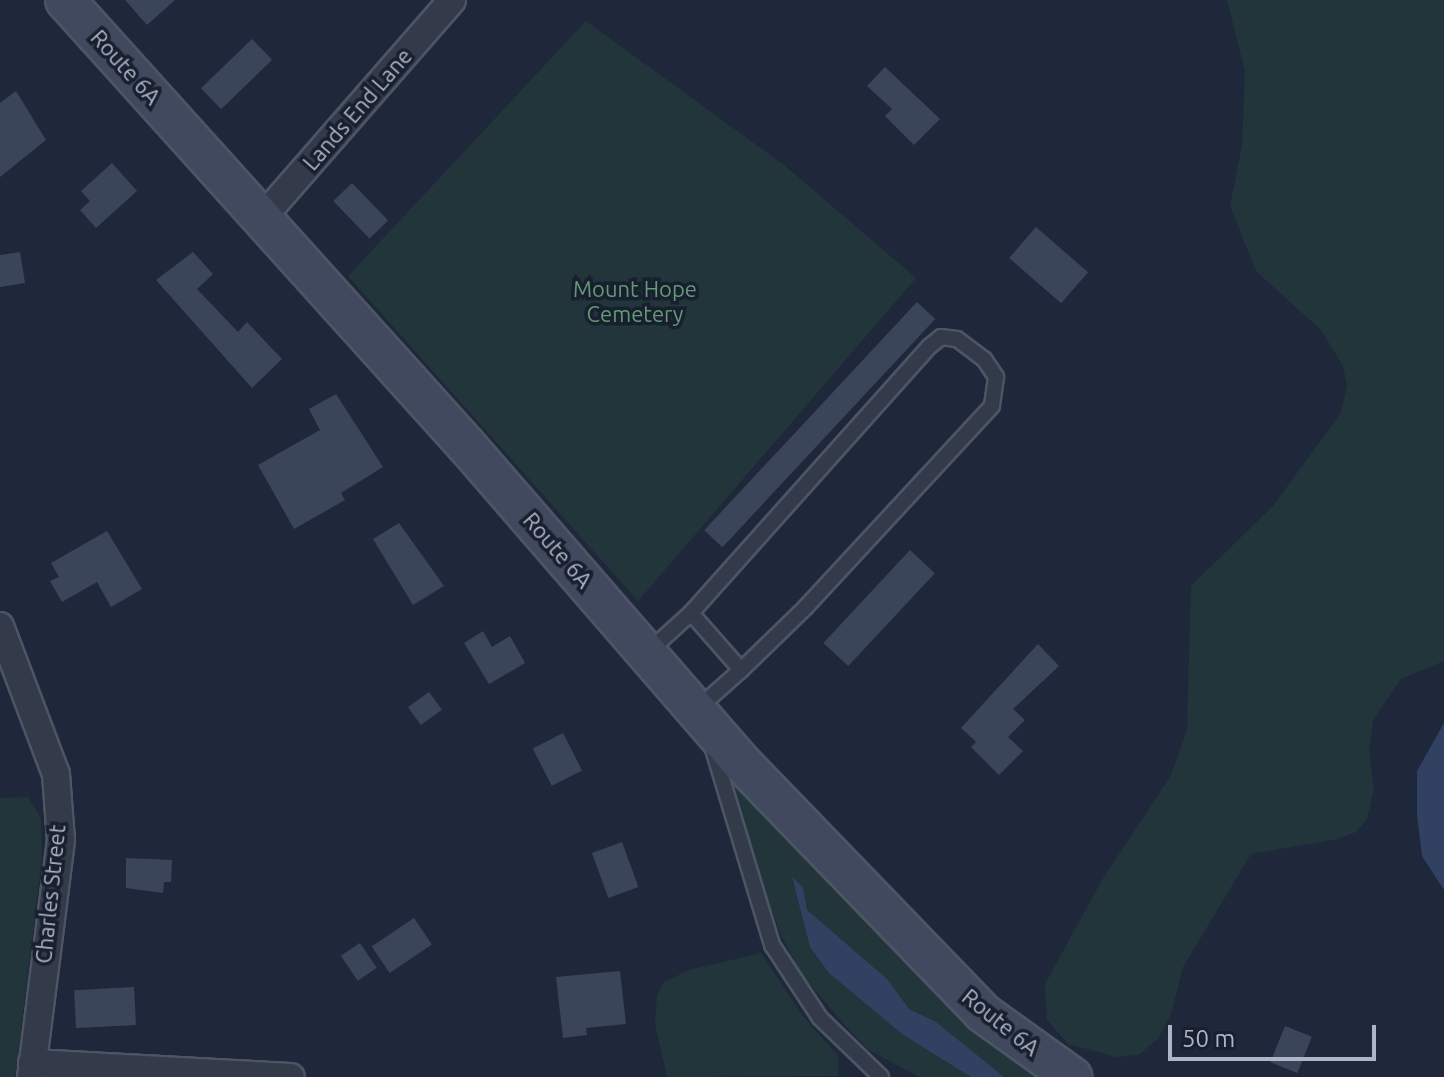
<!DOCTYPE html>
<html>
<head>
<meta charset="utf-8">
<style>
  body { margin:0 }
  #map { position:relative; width:1444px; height:1077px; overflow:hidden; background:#1f283a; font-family:Ubuntu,sans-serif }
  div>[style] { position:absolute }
  .green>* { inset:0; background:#21353b }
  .water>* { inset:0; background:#314162 }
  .building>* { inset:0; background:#3b455a; transform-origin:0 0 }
  .roads { filter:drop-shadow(2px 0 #4d5565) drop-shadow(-2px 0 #4d5565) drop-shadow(0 2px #4d5565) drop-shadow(0 -2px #4d5565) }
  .service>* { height:14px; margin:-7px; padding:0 7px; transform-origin:7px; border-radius:7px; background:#333a4a }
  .minor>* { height:26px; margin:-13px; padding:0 13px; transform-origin:13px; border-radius:13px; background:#333a4a }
  .secondary>* { height:38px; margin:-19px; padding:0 19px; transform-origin:19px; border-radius:19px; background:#40495d }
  span { translate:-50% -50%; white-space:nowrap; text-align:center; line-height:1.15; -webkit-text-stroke:7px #181f2e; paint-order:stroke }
  .street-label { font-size:22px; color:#adb5c7 }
  .park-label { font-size:22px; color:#639974 }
  .scale { position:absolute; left:1168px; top:1025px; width:208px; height:36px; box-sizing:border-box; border:4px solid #adb5c7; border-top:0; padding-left:10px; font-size:24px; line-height:28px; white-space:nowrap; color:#adb5c7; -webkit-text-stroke:6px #181f2e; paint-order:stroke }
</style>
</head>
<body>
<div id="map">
  <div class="green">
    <div style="clip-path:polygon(1227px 0,1444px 0,1444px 661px,1401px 679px,1373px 720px,1369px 751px,1374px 789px,1367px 819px,1356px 832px,1338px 839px,1251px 854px,1183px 967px,1171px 1014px,1158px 1039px,1138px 1055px,1117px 1057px,1068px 1044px,1047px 1020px,1045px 984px,1102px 880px,1170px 777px,1187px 730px,1191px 586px,1273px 506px,1341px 413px,1347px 385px,1343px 366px,1321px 330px,1256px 271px,1230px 206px,1242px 146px,1245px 71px)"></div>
    <div style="clip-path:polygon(586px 21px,784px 165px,916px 278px,638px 601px,348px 276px)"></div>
    <div style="clip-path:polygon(711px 751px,1042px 1077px,919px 1077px,869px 1050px,850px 1031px,801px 974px,780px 933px)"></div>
    <div style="clip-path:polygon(28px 797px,41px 818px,42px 857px,15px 1077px,0 1077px,0 798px)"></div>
    <div style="clip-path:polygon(761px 953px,803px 1016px,838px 1056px,838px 1076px,667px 1077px,655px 1024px,657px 995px,664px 982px,689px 970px)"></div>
  </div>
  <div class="water">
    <div style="clip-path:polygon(1444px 723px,1444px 890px,1422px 856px,1417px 815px,1417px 771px)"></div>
    <div style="clip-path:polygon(792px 876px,803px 888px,807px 910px,887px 979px,909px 1009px,936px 1022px,1004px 1077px,971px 1077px,902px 1034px,829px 973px,810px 947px)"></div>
  </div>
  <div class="building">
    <div style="clip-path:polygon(125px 0,175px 0,147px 25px)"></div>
    <div style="left:252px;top:39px;width:29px;height:71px;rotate:46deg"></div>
    <div style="clip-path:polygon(885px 67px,940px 119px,914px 145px,885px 116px,892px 109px,867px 86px)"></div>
    <div style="clip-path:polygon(16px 91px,46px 140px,0 177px,0 103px)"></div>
    <div style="clip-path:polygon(112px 163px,137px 191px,96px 228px,80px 210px,90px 201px,81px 191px)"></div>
    <div style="left:352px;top:183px;width:52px;height:26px;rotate:46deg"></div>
    <div style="left:1036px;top:227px;width:69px;height:41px;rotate:41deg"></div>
    <div style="clip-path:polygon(20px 252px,25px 283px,0 287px,0 255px)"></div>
    <div style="clip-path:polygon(193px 252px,213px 274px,197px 289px,238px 332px,247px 322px,282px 359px,252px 388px,156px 280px)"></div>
    <div style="left:917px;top:302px;width:25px;height:312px;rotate:43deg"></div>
    <div style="clip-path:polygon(336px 394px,383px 467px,341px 493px,345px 500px,294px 529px,258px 465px,320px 430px,309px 409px)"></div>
    <div style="clip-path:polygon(399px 523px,444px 586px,413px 605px,373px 539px)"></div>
    <div style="clip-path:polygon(107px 531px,142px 589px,111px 607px,97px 582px,62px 602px,50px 581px,59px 577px,51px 563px)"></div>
    <div style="left:910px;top:550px;width:34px;height:127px;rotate:43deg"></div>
    <div style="clip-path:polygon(483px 631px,492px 647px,510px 636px,525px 663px,489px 684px,464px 643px)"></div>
    <div style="clip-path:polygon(1038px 644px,1059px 666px,1013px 709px,1025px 720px,1008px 737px,1023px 751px,999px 775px,971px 747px,976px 742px,961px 728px)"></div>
    <div style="left:429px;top:692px;width:22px;height:26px;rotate:54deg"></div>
    <div style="left:563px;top:733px;width:42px;height:34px;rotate:63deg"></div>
    <div style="left:622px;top:842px;width:48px;height:32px;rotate:70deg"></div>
    <div style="clip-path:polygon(126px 858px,172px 860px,171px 882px,164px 882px,163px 893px,126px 888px)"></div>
    <div style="left:414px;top:918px;width:32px;height:51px;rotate:56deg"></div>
    <div style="left:360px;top:943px;width:30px;height:23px;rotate:56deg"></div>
    <div style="clip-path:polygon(620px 971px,626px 1024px,586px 1028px,587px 1035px,563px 1038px,556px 977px)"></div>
    <div style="left:134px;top:987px;width:38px;height:60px;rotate:87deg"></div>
    <div style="left:1285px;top:1026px;width:29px;height:39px;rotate:22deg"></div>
  </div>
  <div class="roads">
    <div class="service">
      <div style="left:691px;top:613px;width:358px;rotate:-48.2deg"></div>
      <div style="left:930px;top:346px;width:14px;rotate:-39deg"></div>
      <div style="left:941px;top:337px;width:16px;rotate:7deg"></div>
      <div style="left:957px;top:339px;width:34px;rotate:37deg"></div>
      <div style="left:984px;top:359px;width:22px;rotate:56deg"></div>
      <div style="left:996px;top:377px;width:29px;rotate:98deg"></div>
      <div style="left:992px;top:406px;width:275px;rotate:132.8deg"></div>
      <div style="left:805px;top:608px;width:89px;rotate:135.9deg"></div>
      <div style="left:648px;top:652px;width:58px;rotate:-42.2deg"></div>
      <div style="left:691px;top:613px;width:76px;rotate:48.7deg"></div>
      <div style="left:741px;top:670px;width:59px;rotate:138.4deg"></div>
      <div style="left:712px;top:746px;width:208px;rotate:73.2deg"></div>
      <div style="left:772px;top:945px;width:87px;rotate:56.7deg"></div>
      <div style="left:820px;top:1018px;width:85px;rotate:44deg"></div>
    </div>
    <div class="minor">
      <div style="left:262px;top:218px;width:289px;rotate:-48.9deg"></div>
      <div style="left:0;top:626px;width:158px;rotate:69.3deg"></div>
      <div style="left:56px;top:774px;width:66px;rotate:85.7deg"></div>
      <div style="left:61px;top:840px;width:239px;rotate:97.2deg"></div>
      <div style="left:32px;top:1063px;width:259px;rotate:3.1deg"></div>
    </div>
    <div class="secondary">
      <div style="left:65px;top:0;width:600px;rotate:47.97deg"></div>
      <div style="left:467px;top:446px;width:415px;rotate:49.1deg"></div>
      <div style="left:739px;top:760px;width:351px;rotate:46deg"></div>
      <div style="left:983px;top:1013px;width:110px;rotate:35.7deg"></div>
    </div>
  </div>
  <div class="street-label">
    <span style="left:126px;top:67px;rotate:48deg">Route 6A</span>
    <span style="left:357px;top:109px;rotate:-49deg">Lands End Lane</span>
    <span style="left:558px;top:550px;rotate:49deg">Route 6A</span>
    <span style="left:50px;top:894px;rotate:-84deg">Charles Street</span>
    <span style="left:1001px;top:1022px;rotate:39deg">Route 6A</span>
  </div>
  <div class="park-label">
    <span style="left:635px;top:301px">Mount Hope<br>Cemetery</span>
  </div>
  <div class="scale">50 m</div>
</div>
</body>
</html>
